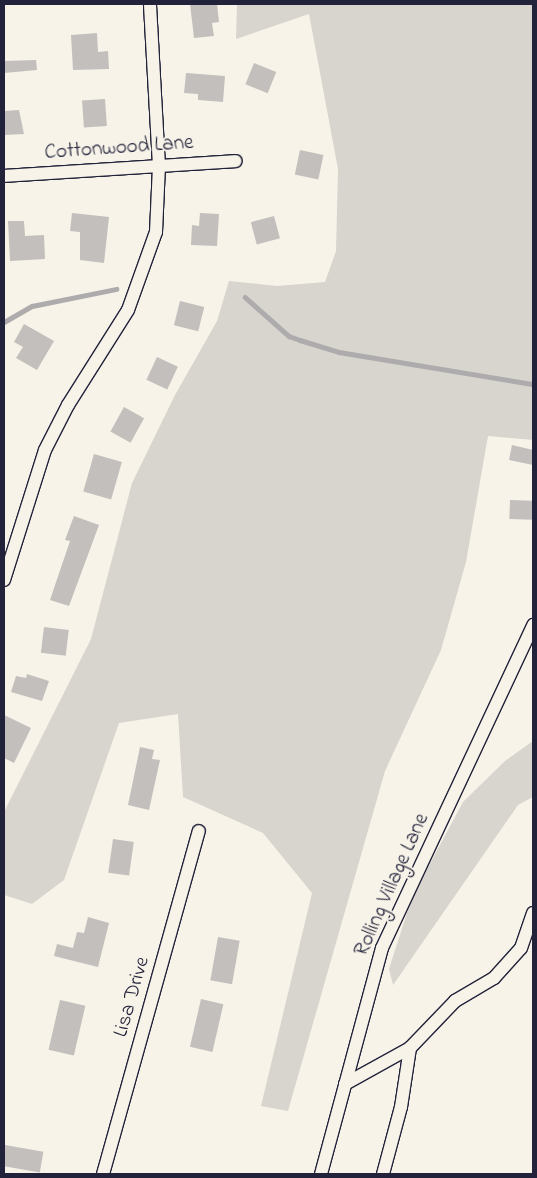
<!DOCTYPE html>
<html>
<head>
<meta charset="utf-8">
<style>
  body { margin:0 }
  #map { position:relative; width:537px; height:1178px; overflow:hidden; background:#f7f3e8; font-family:"Indie Flower",sans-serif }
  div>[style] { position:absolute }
  .green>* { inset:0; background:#d8d5cf }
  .stream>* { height:4.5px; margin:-2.25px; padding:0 2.25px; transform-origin:2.25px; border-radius:2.25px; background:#aeabad }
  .building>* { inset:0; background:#c2bfbd; transform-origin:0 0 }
  .roads { filter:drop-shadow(1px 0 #22223b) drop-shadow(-1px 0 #22223b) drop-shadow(0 1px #22223b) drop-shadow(0 -1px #22223b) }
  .minor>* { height:12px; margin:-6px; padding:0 6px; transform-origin:6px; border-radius:6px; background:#f7f3e8 }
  span { translate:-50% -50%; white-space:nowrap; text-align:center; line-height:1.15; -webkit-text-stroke:4px #f7f3e8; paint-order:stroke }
  .street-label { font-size:21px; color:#22223b }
  .frame { position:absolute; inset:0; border:5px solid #22223b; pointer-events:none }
</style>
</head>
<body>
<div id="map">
  <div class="green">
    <div style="clip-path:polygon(237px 4px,533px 4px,533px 440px,488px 436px,466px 562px,441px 650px,385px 771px,288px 1111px,261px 1106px,312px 893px,263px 833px,183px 797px,178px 714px,119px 723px,64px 880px,32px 904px,4px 895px,4px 812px,91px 639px,132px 483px,175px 395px,217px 321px,229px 281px,277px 286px,325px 282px,336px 251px,338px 169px,309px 14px,236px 39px)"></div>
    <div style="clip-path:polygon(533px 741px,533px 797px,518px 805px,393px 985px,389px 969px,412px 897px,463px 802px,505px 761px)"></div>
  </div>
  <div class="stream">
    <div style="left:245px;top:297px;width:59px;rotate:41.6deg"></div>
    <div style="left:289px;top:336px;width:12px;rotate:20deg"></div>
    <div style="left:300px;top:340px;width:41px;rotate:17.1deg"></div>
    <div style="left:339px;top:352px;width:197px;rotate:9.4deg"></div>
    <div style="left:4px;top:322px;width:32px;rotate:-30deg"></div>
    <div style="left:32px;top:306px;width:86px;rotate:-11.4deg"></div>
  </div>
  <div class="building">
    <div style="clip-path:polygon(190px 4px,217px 4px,219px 22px,212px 23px,214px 36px,194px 38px)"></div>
    <div style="clip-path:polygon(97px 33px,98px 52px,108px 51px,109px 69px,73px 70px,71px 35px)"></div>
    <div style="clip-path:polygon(36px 60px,37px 70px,4px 73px,4px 61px)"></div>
    <div style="left:254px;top:63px;width:24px;height:23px;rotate:22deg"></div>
    <div style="clip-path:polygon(186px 73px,225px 76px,223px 102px,198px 100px,198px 94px,184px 93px)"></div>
    <div style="left:105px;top:99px;width:27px;height:23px;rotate:86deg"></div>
    <div style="clip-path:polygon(19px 110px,24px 134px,4px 135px,4px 111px)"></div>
    <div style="left:300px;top:150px;width:24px;height:25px;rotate:12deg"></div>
    <div style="clip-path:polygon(72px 213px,109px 217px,104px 263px,80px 260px,80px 232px,70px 231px)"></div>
    <div style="clip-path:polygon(200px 213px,219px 214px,217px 246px,191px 245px,192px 225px,199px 226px)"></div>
    <div style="left:274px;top:216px;width:23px;height:24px;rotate:75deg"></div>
    <div style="clip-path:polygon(8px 221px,24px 221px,25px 236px,44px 235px,45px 259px,10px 261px)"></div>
    <div style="left:180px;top:301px;width:25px;height:25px;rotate:14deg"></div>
    <div style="clip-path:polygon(24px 324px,54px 341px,37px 370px,16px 358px,23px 347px,14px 342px)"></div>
    <div style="left:157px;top:357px;width:23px;height:25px;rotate:25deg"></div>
    <div style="left:124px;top:407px;width:23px;height:28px;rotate:29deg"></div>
    <div style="clip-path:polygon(512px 445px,533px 450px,533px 465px,509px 460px)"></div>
    <div style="left:94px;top:454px;width:29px;height:39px;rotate:16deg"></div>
    <div style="left:510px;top:500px;width:23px;height:19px;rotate:2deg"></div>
    <div style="clip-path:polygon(74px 516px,99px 525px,69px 606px,50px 600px,70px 541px,65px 540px)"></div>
    <div style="left:44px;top:627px;width:25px;height:26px;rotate:7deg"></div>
    <div style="clip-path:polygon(27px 674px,49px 681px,42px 701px,11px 692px,16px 676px,26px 678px)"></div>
    <div style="clip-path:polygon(4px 715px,31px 728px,14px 763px,4px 758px)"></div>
    <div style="clip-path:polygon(140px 747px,154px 750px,152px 759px,160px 760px,149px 810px,128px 805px)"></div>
    <div style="left:113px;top:839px;width:21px;height:34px;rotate:8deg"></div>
    <div style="clip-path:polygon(88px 917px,109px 923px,98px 967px,54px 956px,57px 944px,73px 948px,77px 932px,84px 933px)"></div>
    <div style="left:218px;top:937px;width:22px;height:44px;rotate:10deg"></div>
    <div style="left:201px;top:999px;width:23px;height:49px;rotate:13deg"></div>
    <div style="left:60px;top:1000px;width:26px;height:51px;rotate:13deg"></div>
    <div style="left:5px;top:1145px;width:39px;height:21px;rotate:10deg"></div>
  </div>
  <div class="roads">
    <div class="minor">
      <div style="left:4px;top:176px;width:232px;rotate:-3.7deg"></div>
      <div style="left:4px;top:580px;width:136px;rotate:-72.5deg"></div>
      <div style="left:45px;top:450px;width:51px;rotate:-62.9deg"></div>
      <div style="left:68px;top:405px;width:112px;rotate:-57.7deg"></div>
      <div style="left:128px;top:310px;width:83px;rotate:-70.3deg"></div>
      <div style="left:156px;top:232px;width:66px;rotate:-87.4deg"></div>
      <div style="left:159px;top:166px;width:162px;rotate:-93.2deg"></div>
      <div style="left:345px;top:1084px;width:74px;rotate:-29deg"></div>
      <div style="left:410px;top:1048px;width:65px;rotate:-46.2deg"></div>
      <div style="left:455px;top:1001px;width:45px;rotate:-30.5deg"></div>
      <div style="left:494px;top:978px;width:40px;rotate:-48deg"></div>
      <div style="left:521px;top:948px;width:37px;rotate:-71deg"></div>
      <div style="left:103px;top:1174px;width:356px;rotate:-74.4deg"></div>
      <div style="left:321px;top:1174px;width:234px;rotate:-74.9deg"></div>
      <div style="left:382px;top:948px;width:357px;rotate:-64.9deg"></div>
      <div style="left:383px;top:1174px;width:69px;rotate:-75deg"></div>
      <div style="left:401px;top:1107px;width:60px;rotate:-81.3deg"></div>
    </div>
  </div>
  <div class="street-label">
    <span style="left:119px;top:148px;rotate:-4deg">Cottonwood Lane</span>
    <span style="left:392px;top:885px;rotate:-66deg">Rolling Village Lane</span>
    <span style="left:132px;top:997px;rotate:-74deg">Lisa Drive</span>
  </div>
  <div class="frame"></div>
</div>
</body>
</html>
